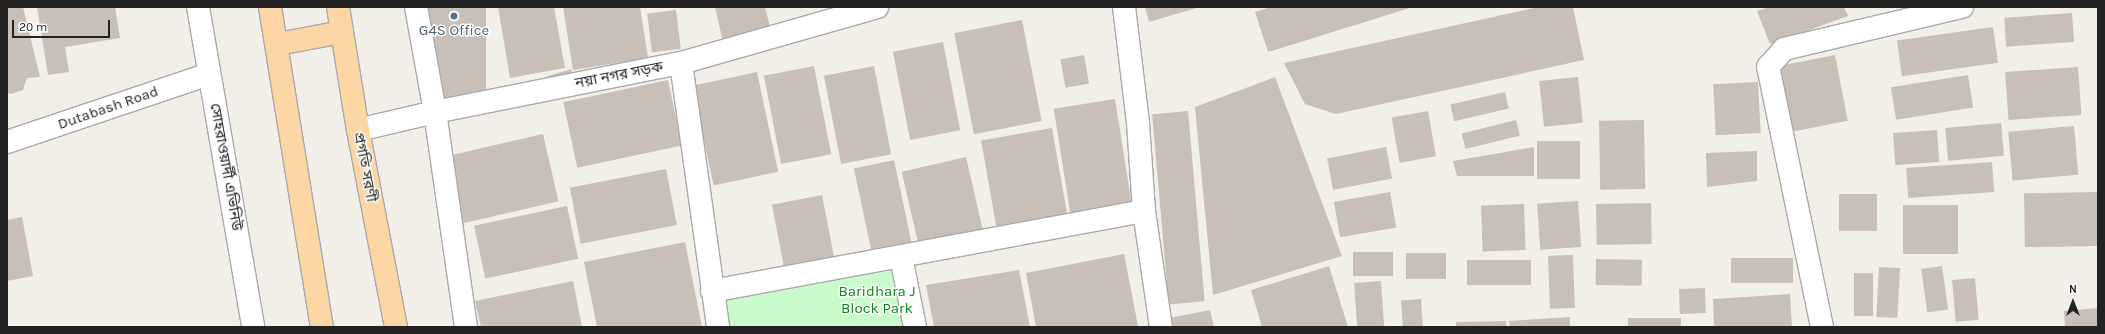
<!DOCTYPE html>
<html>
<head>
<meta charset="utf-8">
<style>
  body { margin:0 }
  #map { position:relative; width:2105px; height:334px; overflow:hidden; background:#f2efe9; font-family:Karla,"Noto Sans Bengali",sans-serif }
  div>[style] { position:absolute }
  .park>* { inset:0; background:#c8facc }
  .building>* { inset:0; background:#c7bfb8; transform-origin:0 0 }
  .roads { filter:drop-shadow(1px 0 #a9a9a9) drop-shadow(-1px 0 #a9a9a9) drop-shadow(0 1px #a9a9a9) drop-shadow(0 -1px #a9a9a9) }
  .minor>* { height:22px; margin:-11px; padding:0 11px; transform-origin:11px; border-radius:11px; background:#fff }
  .major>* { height:22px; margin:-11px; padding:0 11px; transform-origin:11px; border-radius:11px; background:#fcd6a4 }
  .dots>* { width:11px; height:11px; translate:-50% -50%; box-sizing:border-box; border:2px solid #fff; border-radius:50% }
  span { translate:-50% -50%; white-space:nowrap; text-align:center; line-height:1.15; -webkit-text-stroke:3px #fff; paint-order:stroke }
  .service-label { font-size:15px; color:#4e5e75 }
  .street-label { font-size:15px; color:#222 }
  .park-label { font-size:15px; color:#0c8416 }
  .frame { position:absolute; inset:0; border:8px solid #222; pointer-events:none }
  .north { position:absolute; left:2053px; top:282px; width:40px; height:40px; -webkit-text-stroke:3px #fff; paint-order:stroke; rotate:0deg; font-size:11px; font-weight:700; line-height:16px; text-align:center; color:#222 }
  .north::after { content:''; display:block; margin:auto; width:14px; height:18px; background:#222; clip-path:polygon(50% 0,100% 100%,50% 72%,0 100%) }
  .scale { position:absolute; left:12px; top:20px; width:98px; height:18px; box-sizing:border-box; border:2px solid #222; border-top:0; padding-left:5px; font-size:12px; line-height:14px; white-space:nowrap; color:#222; -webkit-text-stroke:3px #fff; paint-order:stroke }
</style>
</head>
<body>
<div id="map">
  <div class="park">
    <div style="clip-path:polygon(899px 269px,908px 327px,722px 327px,717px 298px)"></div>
  </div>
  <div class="building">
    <div style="clip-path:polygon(7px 7px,23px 7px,40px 77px,27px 78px,23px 90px,11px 94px,7px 93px)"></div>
    <div style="clip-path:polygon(37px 7px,115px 7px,120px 38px,65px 47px,69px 72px,48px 75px)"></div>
    <div style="left:429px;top:7px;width:57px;height:96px"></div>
    <div style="clip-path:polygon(498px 7px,554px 7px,565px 68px,510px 78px)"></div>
    <div style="clip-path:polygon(563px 7px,640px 7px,648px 58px,573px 70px)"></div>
    <div style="clip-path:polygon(715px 7px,765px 7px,771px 31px,723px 42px)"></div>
    <div style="clip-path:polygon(1145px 7px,1200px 7px,1149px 22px)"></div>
    <div style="clip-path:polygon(1271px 7px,1413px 7px,1268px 52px,1255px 12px)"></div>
    <div style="clip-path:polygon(1539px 7px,1573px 7px,1584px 60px,1336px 114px,1305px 104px,1284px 63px)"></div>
    <div style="clip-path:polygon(1770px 7px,1844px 7px,1848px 16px,1770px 44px,1757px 11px)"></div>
    <div style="left:676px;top:10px;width:39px;height:29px;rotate:83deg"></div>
    <div style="left:2072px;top:13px;width:29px;height:68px;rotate:86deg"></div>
    <div style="left:1022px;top:20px;width:103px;height:69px;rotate:79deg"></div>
    <div style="left:1993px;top:27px;width:36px;height:97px;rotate:82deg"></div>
    <div style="left:943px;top:42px;width:90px;height:51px;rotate:79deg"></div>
    <div style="left:1084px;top:55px;width:29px;height:24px;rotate:80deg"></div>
    <div style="left:1835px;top:55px;width:67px;height:57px;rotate:79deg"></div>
    <div style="left:814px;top:66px;width:90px;height:51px;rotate:79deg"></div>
    <div style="left:874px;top:66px;width:90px;height:51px;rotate:79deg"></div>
    <div style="left:2078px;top:67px;width:48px;height:73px;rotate:86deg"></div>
    <div style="left:571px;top:69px;width:10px;height:27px;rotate:73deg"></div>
    <div style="left:757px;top:72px;width:102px;height:66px;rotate:78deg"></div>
    <div style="left:1968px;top:75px;width:33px;height:78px;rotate:81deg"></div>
    <div style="clip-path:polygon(1275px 77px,1342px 256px,1213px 295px,1195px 107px)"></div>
    <div style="left:1578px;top:77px;width:46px;height:39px;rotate:84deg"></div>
    <div style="left:668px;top:80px;width:67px;height:107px;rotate:78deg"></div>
    <div style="left:1758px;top:82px;width:51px;height:45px;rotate:87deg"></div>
    <div style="left:1505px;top:92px;width:17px;height:56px;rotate:77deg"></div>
    <div style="left:1115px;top:99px;width:107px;height:62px;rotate:81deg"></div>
    <div style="left:1188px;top:111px;width:191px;height:36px;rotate:85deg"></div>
    <div style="left:1428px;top:111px;width:46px;height:37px;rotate:80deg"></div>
    <div style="left:1516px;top:120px;width:16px;height:56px;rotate:76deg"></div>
    <div style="left:1644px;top:120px;width:69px;height:45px;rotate:89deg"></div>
    <div style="left:2001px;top:123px;width:33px;height:56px;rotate:85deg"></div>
    <div style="left:2074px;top:126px;width:49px;height:66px;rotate:85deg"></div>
    <div style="left:1052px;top:128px;width:94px;height:72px;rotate:80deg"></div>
    <div style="left:1937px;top:130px;width:32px;height:44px;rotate:86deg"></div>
    <div style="left:543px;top:134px;width:69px;height:101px;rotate:77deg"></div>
    <div style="left:1537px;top:141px;width:43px;height:38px"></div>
    <div style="left:1386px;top:147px;width:32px;height:60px;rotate:79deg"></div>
    <div style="clip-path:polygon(1534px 147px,1534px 176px,1457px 176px,1453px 161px)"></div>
    <div style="clip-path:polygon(1757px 151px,1757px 181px,1707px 187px,1706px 153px)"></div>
    <div style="left:966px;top:157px;width:79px;height:66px;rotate:77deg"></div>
    <div style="left:894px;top:160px;width:89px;height:41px;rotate:78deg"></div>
    <div style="left:1992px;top:162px;width:30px;height:86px;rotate:86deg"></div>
    <div style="left:666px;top:169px;width:57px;height:98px;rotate:79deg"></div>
    <div style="left:1390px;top:192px;width:36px;height:57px;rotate:80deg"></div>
    <div style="left:2097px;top:192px;width:54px;height:73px;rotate:89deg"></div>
    <div style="left:1839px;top:194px;width:38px;height:37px"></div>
    <div style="left:822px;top:195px;width:71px;height:51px;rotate:79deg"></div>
    <div style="left:1578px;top:201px;width:46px;height:41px;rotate:86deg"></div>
    <div style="left:1651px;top:203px;width:41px;height:55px;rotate:89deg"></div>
    <div style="left:1524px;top:204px;width:46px;height:43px;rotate:88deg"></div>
    <div style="left:1903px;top:205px;width:55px;height:49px"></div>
    <div style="left:567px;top:206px;width:54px;height:95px;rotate:78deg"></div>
    <div style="clip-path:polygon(22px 217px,33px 276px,7px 281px,7px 220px)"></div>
    <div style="clip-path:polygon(685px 242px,702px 327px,597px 327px,584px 262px)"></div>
    <div style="left:1393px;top:252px;width:24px;height:40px;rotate:90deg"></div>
    <div style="left:1406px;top:253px;width:40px;height:26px"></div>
    <div style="clip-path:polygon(1124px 254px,1138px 326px,1036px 327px,1026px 273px)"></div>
    <div style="left:1573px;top:255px;width:53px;height:25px;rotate:88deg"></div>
    <div style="left:1731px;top:258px;width:62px;height:25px"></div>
    <div style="left:1596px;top:259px;width:46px;height:26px;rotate:1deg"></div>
    <div style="left:1467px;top:260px;width:64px;height:25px"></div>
    <div style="clip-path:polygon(1329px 266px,1348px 327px,1262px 327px,1251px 290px)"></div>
    <div style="left:1942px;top:266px;width:44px;height:21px;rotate:82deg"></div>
    <div style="left:1879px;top:267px;width:21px;height:50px;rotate:3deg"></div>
    <div style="clip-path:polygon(1019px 270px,1030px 327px,934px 327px,926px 285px)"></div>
    <div style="left:1854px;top:273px;width:19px;height:43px"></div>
    <div style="left:1975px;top:278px;width:42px;height:23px;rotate:85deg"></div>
    <div style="clip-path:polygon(573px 281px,582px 327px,481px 327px,475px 301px)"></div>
    <div style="left:1381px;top:281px;width:46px;height:27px;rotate:86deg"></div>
    <div style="left:1705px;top:288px;width:25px;height:26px;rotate:88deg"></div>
    <div style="clip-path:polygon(1790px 294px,1792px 327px,1714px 327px,1713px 299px)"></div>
    <div style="left:1421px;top:299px;width:28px;height:20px;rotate:86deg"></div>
    <div style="clip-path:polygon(2098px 308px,2098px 327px,2065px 327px,2064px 311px)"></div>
    <div style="clip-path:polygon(1210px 310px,1214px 327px,1171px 327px,1169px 318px)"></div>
    <div style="clip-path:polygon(1570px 317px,1570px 327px,1510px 327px,1509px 321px)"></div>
    <div style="left:1681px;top:318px;width:9px;height:53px;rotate:90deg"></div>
    <div style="clip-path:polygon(1506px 321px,1506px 327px,1456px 327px,1456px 322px)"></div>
  </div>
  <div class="roads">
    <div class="minor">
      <div style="left:198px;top:7px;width:325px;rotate:80.2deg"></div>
      <div style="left:416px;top:7px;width:107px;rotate:79.7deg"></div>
      <div style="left:435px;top:112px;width:217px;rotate:81.8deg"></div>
      <div style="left:1124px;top:7px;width:117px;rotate:83.1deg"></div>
      <div style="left:1138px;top:123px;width:88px;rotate:86.1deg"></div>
      <div style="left:1144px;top:211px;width:117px;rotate:81.7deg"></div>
      <div style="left:681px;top:63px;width:267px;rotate:82deg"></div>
      <div style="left:358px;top:130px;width:79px;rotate:-13.2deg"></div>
      <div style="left:435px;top:112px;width:251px;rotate:-11.3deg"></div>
      <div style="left:681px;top:63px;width:204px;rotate:-15.9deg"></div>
      <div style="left:7px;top:142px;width:213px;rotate:-18.6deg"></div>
      <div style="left:901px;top:257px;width:71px;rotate:78.7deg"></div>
      <div style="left:712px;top:291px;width:439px;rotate:-10.5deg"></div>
      <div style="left:1822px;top:327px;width:266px;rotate:-101.7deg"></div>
      <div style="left:1768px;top:67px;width:24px;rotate:-48deg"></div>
      <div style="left:1784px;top:49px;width:183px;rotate:-13.3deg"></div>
    </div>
    <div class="major">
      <div style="left:270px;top:7px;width:324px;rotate:80.8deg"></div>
      <div style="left:338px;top:7px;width:125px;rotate:80.8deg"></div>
      <div style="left:358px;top:130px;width:201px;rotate:79.1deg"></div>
      <div style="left:278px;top:44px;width:65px;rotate:-10.6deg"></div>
    </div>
  </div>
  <div class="dots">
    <div style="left:454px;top:16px;background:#5c6f8a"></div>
  </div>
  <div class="service-label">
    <span style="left:454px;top:31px">G4S Office</span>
  </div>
  <div class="street-label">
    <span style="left:619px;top:75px;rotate:-11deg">নয়া নগর সড়ক</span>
    <span style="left:108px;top:108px;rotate:-19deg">Dutabash Road</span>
    <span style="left:226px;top:167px;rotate:80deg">সোহরাওয়ার্দী এভিনিউ</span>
    <span style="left:365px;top:167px;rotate:79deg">প্রগতি সরণী</span>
  </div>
  <div class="park-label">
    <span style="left:877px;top:300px">Baridhara J<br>Block Park</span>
  </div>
  <div class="frame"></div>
  <div class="north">N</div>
  <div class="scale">20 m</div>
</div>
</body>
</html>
